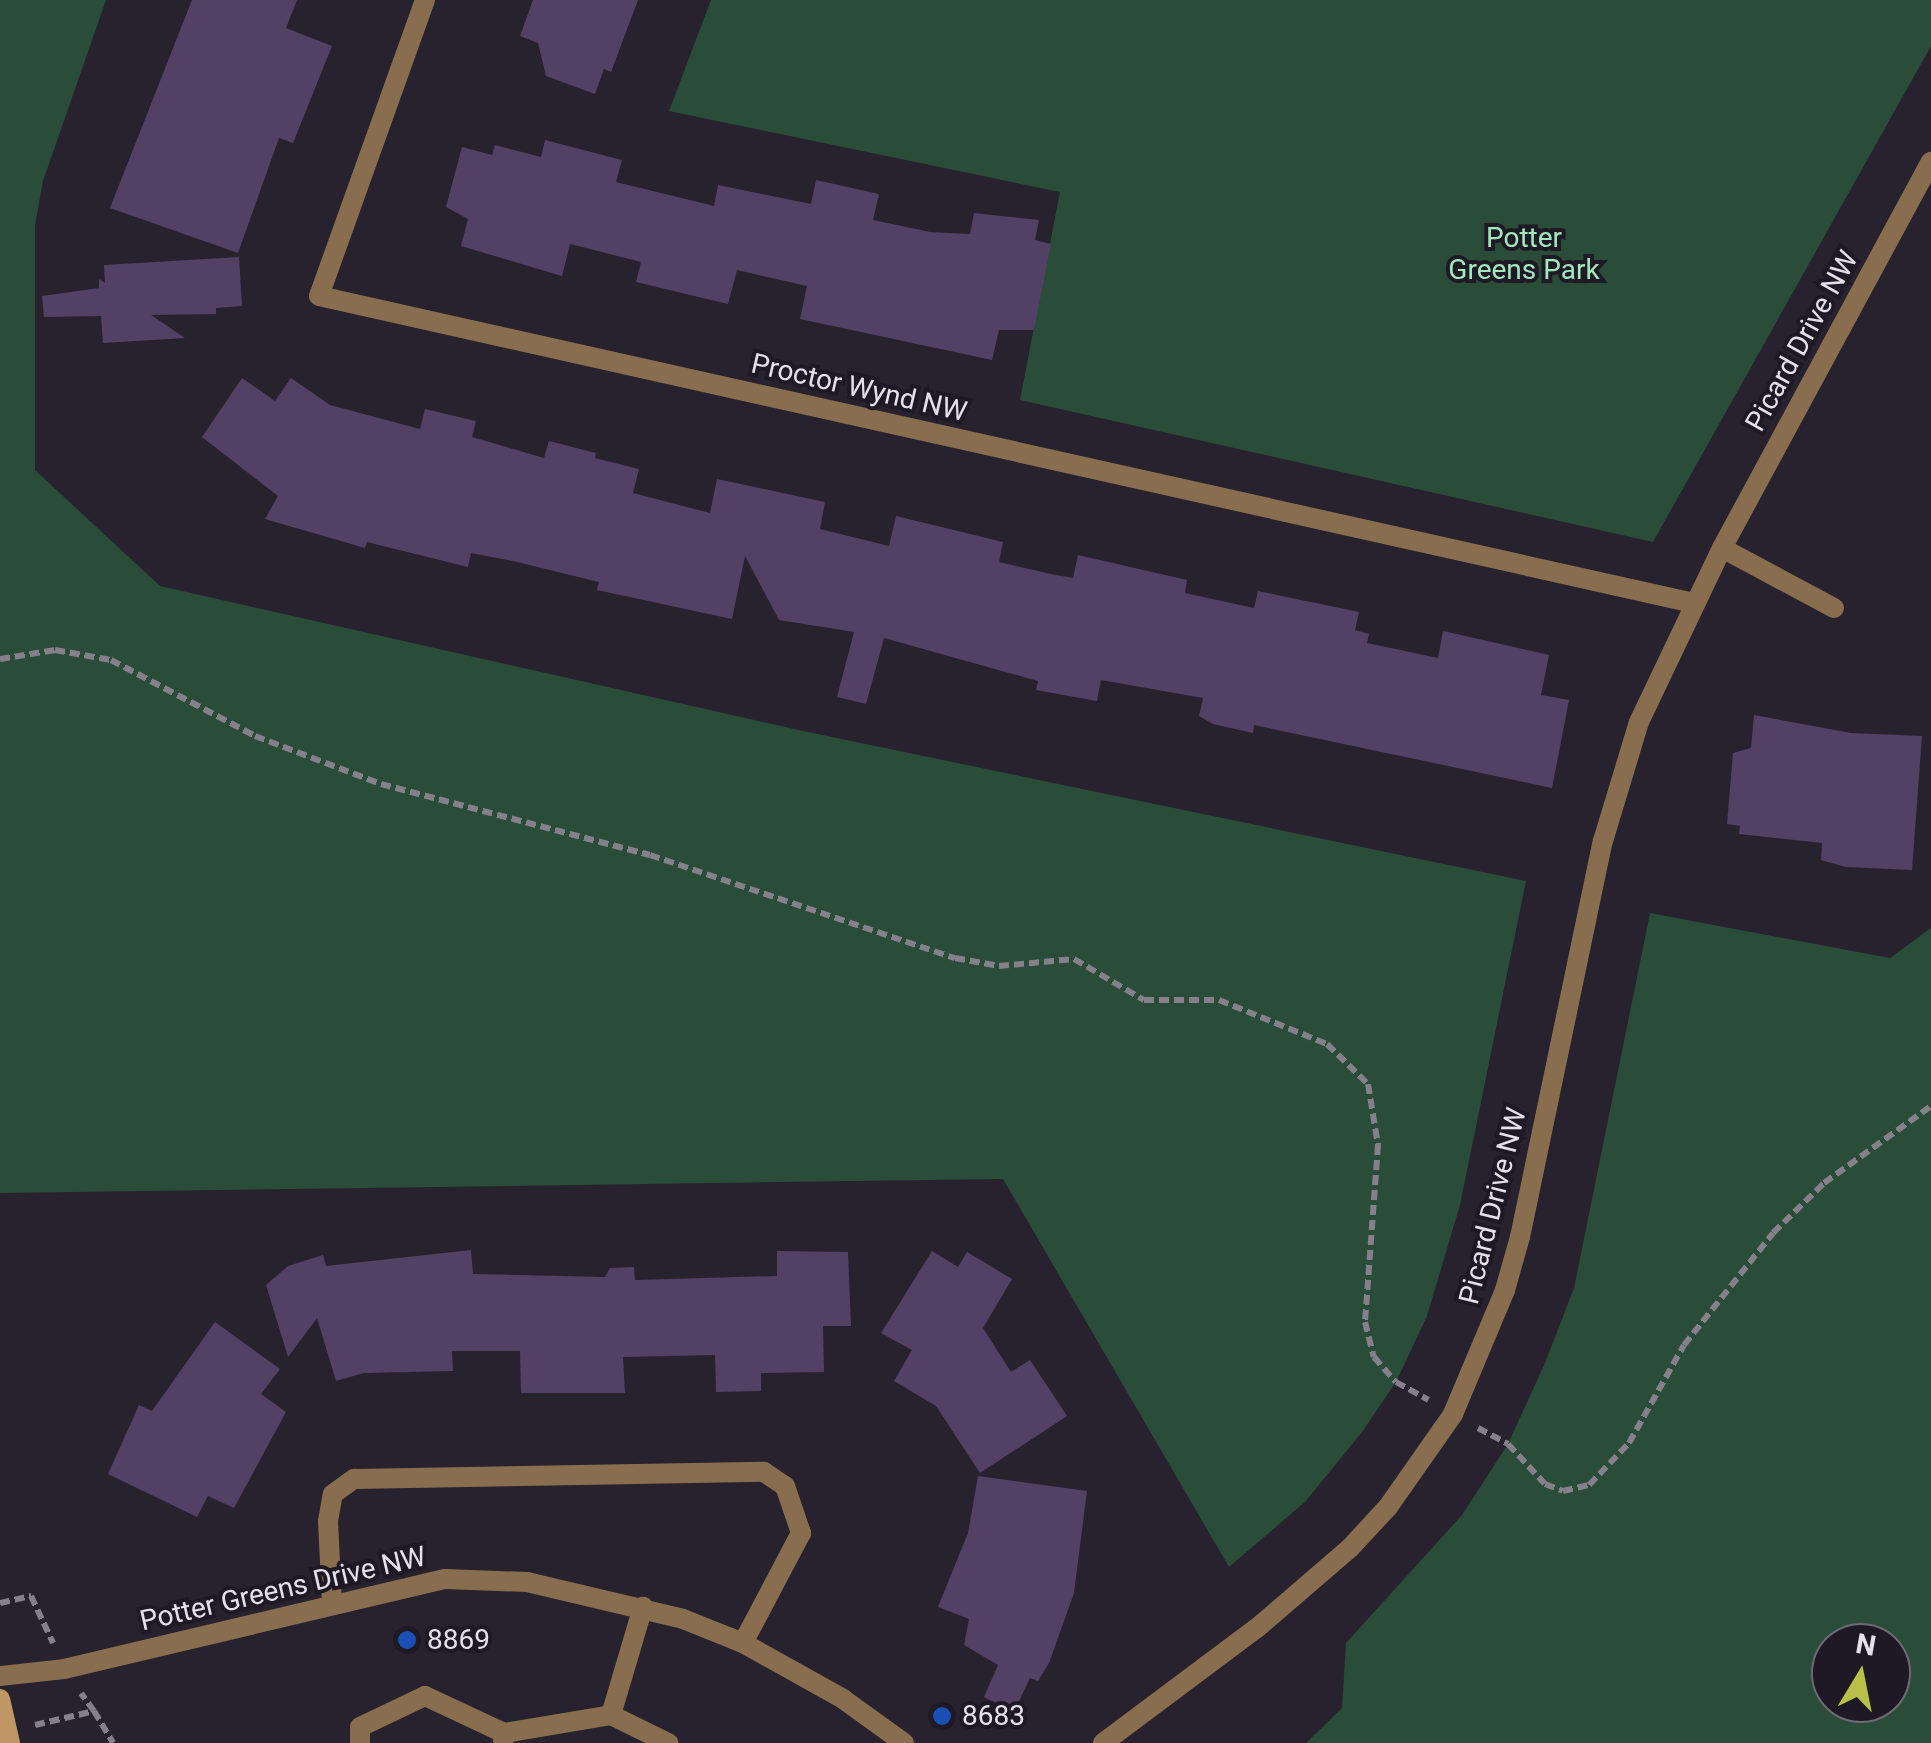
<!DOCTYPE html>
<html>
<head>
<meta charset="utf-8">
<style>
  body { margin:0 }
  #map { position:relative; width:1931px; height:1743px; overflow:hidden; background:#28222e; font-family:Roboto,sans-serif }
  div>[style] { position:absolute }
  .green>* { inset:0; background:#294d38 }
  .building>* { inset:0; background:#534065 }
  .path>* { height:6px; margin-top:-3px; transform-origin:0; background:repeating-linear-gradient(90deg,#85808a 0 10px,transparent 0 15px) }
  .service>* { height:20px; margin:-10px; padding:0 10px; transform-origin:10px; border-radius:10px; background:#886e4e }
  .minor>* { height:20px; margin:-10px; padding:0 10px; transform-origin:10px; border-radius:10px; background:#886e4e }
  .tertiary>* { height:20px; margin:-10px; padding:0 10px; transform-origin:10px; border-radius:10px; background:#886e4e }
  .secondary>* { height:20px; margin:-10px; padding:0 10px; transform-origin:10px; border-radius:10px; background:#c09764 }
  .dots>* { width:28px; height:28px; translate:-50% -50%; box-sizing:border-box; border:5px solid #1e1924; border-radius:50% }
  span { translate:-50% -50%; white-space:nowrap; text-align:center; line-height:1.15; -webkit-text-stroke:8px #1e1924; paint-order:stroke }
  .park-label { font-size:28px; color:#a0e9be }
  .street-label { font-size:28px; color:#e5e1e9 }
  .poi-label { font-size:28px; color:#e5e1e9 }
  .left { translate:0 -50%; text-align:left }
  .north { position:absolute; left:1811px; top:1623px; width:100px; height:100px; box-sizing:border-box; background:#1e1924; border:2px solid #6e6973; border-radius:50%; rotate:10deg; font-size:28px; font-weight:700; line-height:40px; text-align:center; color:#e5e1e9 }
  .north::after { content:''; display:block; margin:auto; width:35px; height:45px; background:#b8c147; clip-path:polygon(50% 0,100% 100%,50% 72%,0 100%) }
</style>
</head>
<body>
<div id="map">
  <div class="green">
    <div style="clip-path:polygon(0 0,106px 0,43px 181px,35px 225px,35px 470px,160px 586px,803px 731px,1526px 881px,1460px 1205px,1427px 1316px,1396px 1382px,1362px 1432px,1305px 1502px,1229px 1567px,1003px 1179px,0 1193px)"></div>
    <div style="clip-path:polygon(711px 0,1931px 0,1931px 46px,1653px 542px,1020px 400px,1060px 192px,669px 111px)"></div>
    <div style="clip-path:polygon(evenodd,1650px 913px,1890px 958px,1931px 928px,1931px 1743px,1306px 1743px,1342px 1708px,1346px 1643px,1462px 1515px,1508px 1444px,1545px 1363px,1574px 1288px,1650px 913px,1831px 1643px,1891px 1643px,1891px 1703px,1831px 1703px,1831px 1643px)"></div>
  </div>
  <div class="building">
    <div style="clip-path:polygon(192px 0,297px 0,286px 28px,332px 46px,293px 143px,279px 138px,238px 253px,110px 208px)"></div>
    <div style="clip-path:polygon(533px 0,638px 0,611px 72px,604px 69px,595px 94px,546px 76px,538px 43px,520px 36px)"></div>
    <div style="clip-path:polygon(545px 140px,622px 160px,616px 182px,714px 206px,718px 185px,811px 204px,816px 180px,879px 194px,873px 220px,930px 232px,970px 234px,974px 213px,1039px 220px,1035px 240px,1051px 244px,1034px 330px,999px 330px,992px 360px,800px 319px,807px 286px,737px 270px,728px 304px,636px 282px,641px 262px,570px 244px,562px 276px,461px 246px,468px 219px,446px 207px,462px 147px,492px 155px,495px 145px,541px 157px)"></div>
    <div style="clip-path:polygon(239px 257px,242px 306px,216px 308px,216px 314px,151px 315px,185px 338px,103px 343px,101px 316px,44px 317px,42px 296px,99px 288px,99px 279px,105px 283px,104px 265px)"></div>
    <div style="clip-path:polygon(242px 378px,275px 401px,291px 378px,330px 405px,420px 429px,425px 409px,476px 421px,472px 437px,544px 458px,549px 441px,596px 453px,595px 458px,639px 469px,633px 493px,710px 513px,717px 479px,825px 502px,820px 529px,889px 546px,896px 516px,1003px 542px,999px 562px,1051px 574px,1073px 578px,1078px 555px,1187px 580px,1185px 593px,1254px 608px,1258px 591px,1359px 612px,1355px 630px,1369px 634px,1367px 643px,1438px 658px,1443px 631px,1549px 655px,1541px 695px,1569px 700px,1552px 788px,1254px 725px,1253px 733px,1213px 724px,1199px 716px,1203px 698px,1101px 680px,1097px 701px,1036px 690px,1038px 681px,884px 638px,866px 704px,837px 697px,854px 632px,779px 620px,745px 556px,732px 619px,597px 590px,599px 582px,513px 561px,471px 553px,468px 567px,367px 542px,365px 548px,265px 519px,278px 496px,202px 437px)"></div>
    <div style="clip-path:polygon(1754px 715px,1851px 733px,1922px 736px,1912px 870px,1846px 867px,1821px 860px,1822px 843px,1739px 834px,1740px 826px,1727px 824px,1733px 753px,1751px 748px)"></div>
    <div style="clip-path:polygon(471px 1250px,473px 1274px,605px 1277px,610px 1268px,634px 1267px,635px 1280px,777px 1276px,777px 1251px,848px 1252px,851px 1326px,823px 1326px,824px 1372px,761px 1373px,761px 1391px,716px 1392px,715px 1355px,623px 1357px,625px 1393px,521px 1393px,520px 1351px,452px 1351px,453px 1371px,364px 1373px,336px 1381px,317px 1318px,288px 1357px,266px 1285px,288px 1266px,323px 1255px,326px 1266px)"></div>
    <div style="clip-path:polygon(932px 1251px,958px 1267px,967px 1252px,1012px 1279px,983px 1328px,1011px 1372px,1030px 1360px,1067px 1416px,980px 1473px,936px 1406px,894px 1381px,912px 1350px,881px 1333px)"></div>
    <div style="clip-path:polygon(215px 1322px,280px 1369px,261px 1394px,286px 1412px,234px 1508px,208px 1496px,197px 1517px,108px 1474px,139px 1405px,152px 1411px)"></div>
    <div style="clip-path:polygon(978px 1476px,1087px 1491px,1074px 1593px,1049px 1663px,1038px 1681px,1030px 1678px,1014px 1712px,984px 1697px,998px 1665px,964px 1645px,969px 1619px,938px 1607px,968px 1533px)"></div>
  </div>
  <div class="path">
    <div style="left:0;top:659px;width:56px;rotate:-9.3deg"></div>
    <div style="left:55px;top:650px;width:57px;rotate:10.1deg"></div>
    <div style="left:111px;top:660px;width:163px;rotate:27.8deg"></div>
    <div style="left:255px;top:736px;width:135px;rotate:20.9deg"></div>
    <div style="left:381px;top:784px;width:278px;rotate:14.8deg"></div>
    <div style="left:650px;top:855px;width:322px;rotate:18.7deg"></div>
    <div style="left:955px;top:958px;width:45px;rotate:10.3deg"></div>
    <div style="left:999px;top:966px;width:75px;rotate:-5.3deg"></div>
    <div style="left:1074px;top:959px;width:81px;rotate:30.4deg"></div>
    <div style="left:1144px;top:1000px;width:75px"></div>
    <div style="left:1219px;top:1000px;width:117px;rotate:22.2deg"></div>
    <div style="left:1327px;top:1044px;width:57px;rotate:44.3deg"></div>
    <div style="left:1368px;top:1084px;width:62px;rotate:80.7deg"></div>
    <div style="left:1378px;top:1145px;width:177px;rotate:94.2deg"></div>
    <div style="left:1365px;top:1322px;width:36px;rotate:76deg"></div>
    <div style="left:1374px;top:1357px;width:33px;rotate:49deg"></div>
    <div style="left:1396px;top:1382px;width:37px;rotate:29deg"></div>
    <div style="left:1478px;top:1428px;width:34px;rotate:28deg"></div>
    <div style="left:1508px;top:1444px;width:54px;rotate:47.2deg"></div>
    <div style="left:1545px;top:1484px;width:19px;rotate:21deg"></div>
    <div style="left:1563px;top:1491px;width:27px;rotate:-13deg"></div>
    <div style="left:1589px;top:1485px;width:58px;rotate:-46.4deg"></div>
    <div style="left:1629px;top:1443px;width:112px;rotate:-60.7deg"></div>
    <div style="left:1684px;top:1345px;width:143px;rotate:-51.5deg"></div>
    <div style="left:1773px;top:1233px;width:71px;rotate:-44.4deg"></div>
    <div style="left:1824px;top:1183px;width:132px;rotate:-35.7deg"></div>
    <div style="left:0;top:1603px;width:32px;rotate:-13deg"></div>
    <div style="left:31px;top:1596px;width:52px;rotate:64.9deg"></div>
    <div style="left:94px;top:1711px;width:37px;rotate:59deg"></div>
    <div style="left:35px;top:1725px;width:61px;rotate:-13.3deg"></div>
    <div style="left:94px;top:1711px;width:22px;rotate:-126deg"></div>
  </div>
  <div class="service">
    <div style="left:611px;top:1715px;width:64px;rotate:26.2deg"></div>
    <div style="left:360px;top:1743px;width:16px;rotate:-90deg"></div>
    <div style="left:360px;top:1727px;width:72px;rotate:-25.5deg"></div>
    <div style="left:425px;top:1696px;width:87px;rotate:25.1deg"></div>
    <div style="left:503px;top:1743px;width:10px;rotate:-84deg"></div>
    <div style="left:504px;top:1733px;width:109px;rotate:-9.5deg"></div>
    <div style="left:611px;top:1715px;width:113px;rotate:-73.5deg"></div>
  </div>
  <div class="minor">
    <div style="left:425px;top:0;width:314px;rotate:109.7deg"></div>
    <div style="left:319px;top:296px;width:1409px;rotate:12.59deg"></div>
    <div style="left:1722px;top:548px;width:127px;rotate:28.2deg"></div>
    <div style="left:332px;top:1603px;width:82px;rotate:-92.8deg"></div>
    <div style="left:328px;top:1521px;width:27px;rotate:-80deg"></div>
    <div style="left:333px;top:1494px;width:26px;rotate:-36deg"></div>
    <div style="left:354px;top:1479px;width:410px;rotate:-1deg"></div>
    <div style="left:764px;top:1472px;width:25px;rotate:34deg"></div>
    <div style="left:785px;top:1486px;width:50px;rotate:71.2deg"></div>
    <div style="left:801px;top:1533px;width:124px;rotate:117.8deg"></div>
  </div>
  <div class="tertiary">
    <div style="left:0;top:1676px;width:64px;rotate:-6.2deg"></div>
    <div style="left:64px;top:1669px;width:391px;rotate:-13.3deg"></div>
    <div style="left:445px;top:1579px;width:82px;rotate:2.1deg"></div>
    <div style="left:527px;top:1582px;width:160px;rotate:13.3deg"></div>
    <div style="left:683px;top:1619px;width:65px;rotate:21.8deg"></div>
    <div style="left:743px;top:1643px;width:115px;rotate:29.2deg"></div>
    <div style="left:843px;top:1699px;width:75px;rotate:35.8deg"></div>
    <div style="left:1103px;top:1743px;width:192px;rotate:-36.8deg"></div>
    <div style="left:1257px;top:1628px;width:123px;rotate:-40.7deg"></div>
    <div style="left:1350px;top:1548px;width:56px;rotate:-47.2deg"></div>
    <div style="left:1388px;top:1507px;width:113px;rotate:-55deg"></div>
    <div style="left:1453px;top:1414px;width:134px;rotate:-67.2deg"></div>
    <div style="left:1505px;top:1290px;width:55px;rotate:-74.2deg"></div>
    <div style="left:1520px;top:1237px;width:405px;rotate:-78.2deg"></div>
    <div style="left:1603px;top:841px;width:124px;rotate:-73.2deg"></div>
    <div style="left:1639px;top:722px;width:193px;rotate:-64.5deg"></div>
    <div style="left:1722px;top:548px;width:439px;rotate:-61.6deg"></div>
  </div>
  <div class="secondary">
    <div style="left:0;top:1699px;width:45px;rotate:77.2deg"></div>
  </div>
  <div class="dots">
    <div style="left:407px;top:1640px;background:#1a4fb4"></div>
    <div style="left:942px;top:1716px;background:#1a4fb4"></div>
  </div>
  <div class="park-label">
    <span style="left:1524px;top:254px">Potter<br>Greens Park</span>
  </div>
  <div class="street-label">
    <span style="left:1802px;top:341px;rotate:-61deg">Picard Drive NW</span>
    <span style="left:859px;top:388px;rotate:13deg">Proctor Wynd NW</span>
    <span style="left:1493px;top:1206px;rotate:-76deg">Picard Drive NW</span>
    <span style="left:283px;top:1589px;rotate:-13deg">Potter Greens Drive NW</span>
  </div>
  <div class="poi-label">
    <span class="left" style="left:427px;top:1640px">8869</span>
    <span class="left" style="left:962px;top:1716px">8683</span>
  </div>
  <div class="north">N</div>
</div>
</body>
</html>
